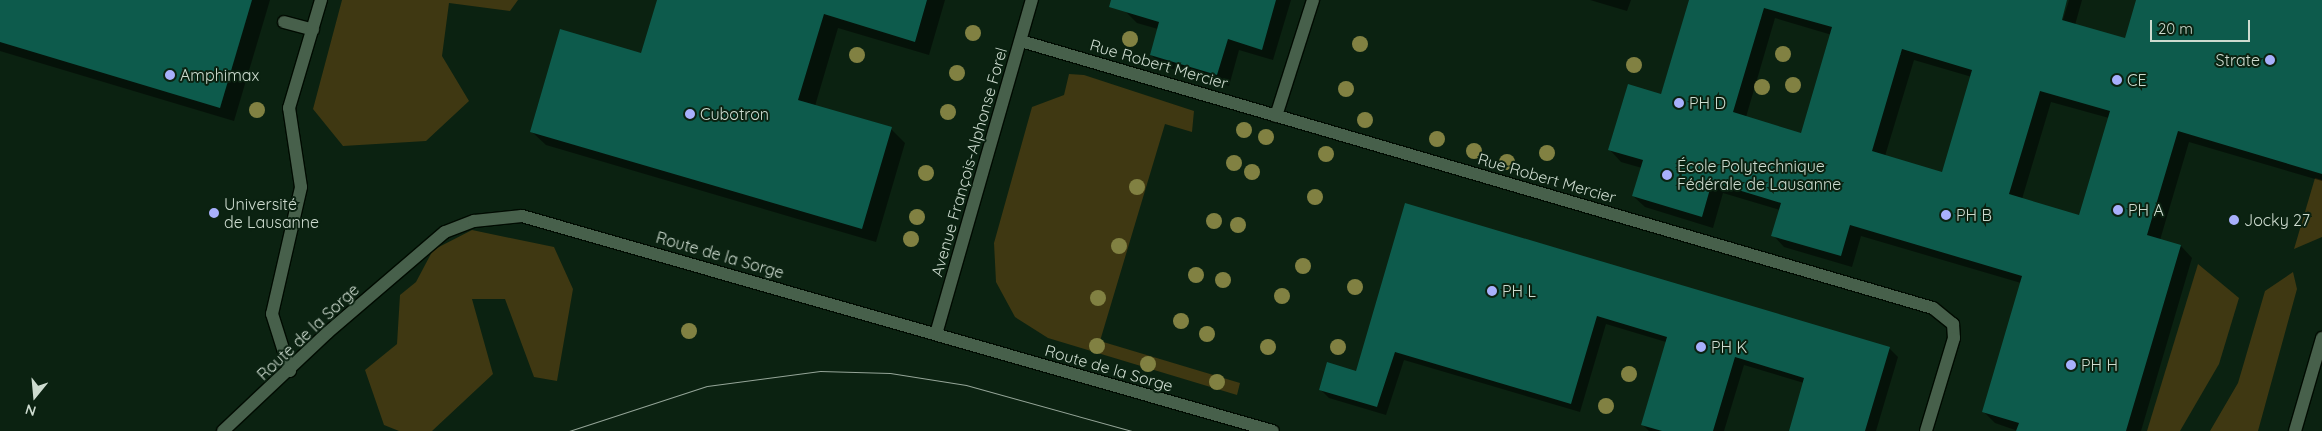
<!DOCTYPE html>
<html>
<head>
<meta charset="utf-8">
<style>
  body { margin:0 }
  #map { position:relative; width:2322px; height:431px; overflow:hidden; background:#0b2211; font-family:Quicksand,sans-serif }
  div>[style] { position:absolute }
  .green>* { inset:0; background:#3f3812 }
  .shadow>* { inset:0; background:#0007 }
  .building>* { inset:0; background:#0d5b4c }
  .roads { filter:drop-shadow(1px 0 #000b01) drop-shadow(-1px 0 #000b01) drop-shadow(0 1px #000b01) drop-shadow(0 -1px #000b01) }
  .minor>* { height:12px; margin:-6px; padding:0 6px; transform-origin:6px; border-radius:6px; background:#47604b }
  .tram>* { height:1px; margin:-0.5px; padding:0 0.5px; transform-origin:0.5px; border-radius:0.5px; background:#95a598 }
  .trees>* { width:16px; height:16px; margin:-8px; border-radius:50%; background:#818142 }
  .dots>* { width:14px; height:14px; translate:-50% -50%; box-sizing:border-box; border:2px solid #0b2211; border-radius:50% }
  span { translate:-50% -50%; white-space:nowrap; text-align:center; line-height:1.15; -webkit-text-stroke:4px #0b2211; paint-order:stroke }
  .poi-label { font-size:16px; color:#cddbcf }
  .right { translate:-100% -50%; text-align:right }
  .left { translate:0 -50%; text-align:left }
  .street-label { font-size:16px; color:#cddbcf }
  .north { position:absolute; left:10px; top:371px; width:50px; height:50px; -webkit-text-stroke:4px #0b2211; paint-order:stroke; rotate:197deg; font-size:14px; font-weight:700; line-height:20px; text-align:center; color:#cddbcf }
  .north::after { content:''; display:block; margin:auto; width:18px; height:22px; background:#cddbcf; clip-path:polygon(50% 0,100% 100%,50% 72%,0 100%) }
  .scale { position:absolute; left:2150px; top:20px; width:100px; height:22px; box-sizing:border-box; border:2px solid #cddbcf; border-top:0; padding-left:6px; font-size:15px; line-height:18px; white-space:nowrap; color:#cddbcf; -webkit-text-stroke:4px #0b2211; paint-order:stroke }
</style>
</head>
<body>
<div id="map">
  <div class="green">
    <div style="clip-path:polygon(342px 0,518px 0,510px 11px,449px 3px,442px 56px,469px 101px,426px 141px,343px 146px,313px 109px)"></div>
    <div style="clip-path:polygon(1069px 74px,1084px 75px,1194px 111px,1192px 132px,1165px 124px,1100px 341px,1240px 383px,1237px 395px,1048px 338px,1015px 317px,996px 282px,994px 243px,1032px 107px,1064px 95px)"></div>
    <div style="clip-path:polygon(2315px 178px,2322px 180px,2322px 237px,2294px 249px)"></div>
    <div style="clip-path:polygon(472px 230px,554px 247px,573px 289px,557px 381px,534px 377px,505px 299px,472px 299px,493px 374px,432px 431px,399px 431px,384px 425px,365px 370px,397px 344px,400px 295px,416px 282px,433px 250px)"></div>
    <div style="clip-path:polygon(2198px 264px,2239px 298px,2219px 364px,2180px 431px,2147px 431px)"></div>
    <div style="clip-path:polygon(2293px 272px,2297px 289px,2258px 431px,2210px 431px,2238px 383px,2265px 291px)"></div>
  </div>
  <div class="shadow">
    <div style="clip-path:polygon(0 0,270px 0,234px 121px,0 51px)"></div>
    <div style="clip-path:polygon(658px 0,945px 0,929px 55px,838px 28px,815px 106px,891px 129px,905px 143px,876px 242px,546px 145px,531px 131px,642px 54px)"></div>
    <div style="clip-path:polygon(1128px 0,1291px 0,1273px 60px,1239px 50px,1229px 86px,1163px 66px,1151px 55px,1158px 29px,1137px 23px,1125px 11px)"></div>
    <div style="clip-path:polygon(1590px 0,1631px 0,1627px 11px)"></div>
    <div style="clip-path:polygon(evenodd,1690px 0,2066px 0,2061px 26px,2069px 0,2082px 0,2075px 25px,2126px 40px,2138px 0,2322px 0,2322px 181px,2189px 142px,2160px 240px,2181px 246px,2192px 258px,2141px 431px,2018px 431px,1995px 423px,1983px 411px,2021px 283px,1861px 236px,1852px 267px,1784px 247px,1773px 235px,1780px 210px,1723px 193px,1713px 228px,1645px 207px,1633px 196px,1642px 168px,1621px 162px,1610px 150px,1661px 95px,1690px 0,1775px 18px,1832px 35px,1802px 134px,1746px 117px,1775px 18px,1690px 0,1914px 60px,1972px 77px,1943px 173px,1885px 156px,1914px 60px,1690px 0,2051px 102px,2109px 118px,2080px 217px,2022px 199px,2051px 102px)"></div>
    <div style="clip-path:polygon(1406px 205px,1889px 348px,1898px 357px,1876px 431px,1790px 431px,1804px 383px,1744px 365px,1724px 431px,1649px 431px,1642px 424px,1666px 342px,1606px 324px,1580px 412px,1404px 360px,1386px 415px,1329px 398px,1320px 389px,1357px 372px)"></div>
  </div>
  <div class="building">
    <div style="clip-path:polygon(0 0,252px 0,220px 108px,0 42px)"></div>
    <div style="clip-path:polygon(657px 0,927px 0,915px 42px,824px 14px,798px 100px,892px 127px,862px 229px,530px 132px,560px 29px,641px 53px)"></div>
    <div style="clip-path:polygon(1111px 0,1276px 0,1262px 50px,1228px 39px,1217px 75px,1150px 55px,1159px 22px,1109px 7px)"></div>
    <div style="clip-path:polygon(evenodd,1689px 0,2067px 0,2062px 20px,2125px 38px,2136px 0,2322px 0,2322px 174px,2178px 131px,2147px 235px,2181px 245px,2126px 431px,2016px 431px,2019px 423px,1982px 412px,2022px 276px,1850px 225px,1841px 256px,1771px 236px,1781px 203px,1712px 182px,1702px 217px,1632px 196px,1643px 160px,1608px 150px,1628px 84px,1661px 94px,1689px 0,1764px 8px,1832px 27px,1801px 133px,1733px 112px,1764px 8px,1689px 0,1902px 49px,1972px 70px,1942px 172px,1872px 151px,1902px 49px,1689px 0,2040px 91px,2110px 111px,2079px 215px,2009px 194px,2040px 91px)"></div>
    <div style="clip-path:polygon(1405px 203px,1890px 347px,1865px 431px,1789px 431px,1804px 378px,1735px 357px,1713px 431px,1662px 431px,1641px 425px,1667px 337px,1597px 316px,1571px 404px,1395px 352px,1377px 407px,1319px 390px,1327px 362px,1356px 371px)"></div>
  </div>
  <div class="roads">
    <div class="minor">
      <div style="left:284px;top:22px;width:30px;rotate:15deg"></div>
      <div style="left:1021px;top:41px;width:950px;rotate:16.32deg"></div>
      <div style="left:1933px;top:308px;width:26px;rotate:39deg"></div>
      <div style="left:1953px;top:324px;width:14px;rotate:86deg"></div>
      <div style="left:1954px;top:338px;width:97px;rotate:106.8deg"></div>
      <div style="left:1276px;top:116px;width:122px;rotate:-72.3deg"></div>
      <div style="left:936px;top:334px;width:348px;rotate:-74deg"></div>
      <div style="left:290px;top:371px;width:60px;rotate:-107.5deg"></div>
      <div style="left:272px;top:314px;width:130px;rotate:-77.1deg"></div>
      <div style="left:301px;top:187px;width:80px;rotate:-98.6deg"></div>
      <div style="left:289px;top:108px;width:113px;rotate:-73.5deg"></div>
      <div style="left:223px;top:431px;width:143px;rotate:-43.3deg"></div>
      <div style="left:327px;top:333px;width:155px;rotate:-40.6deg"></div>
      <div style="left:445px;top:232px;width:31px;rotate:-21deg"></div>
      <div style="left:474px;top:221px;width:48px;rotate:-5.9deg"></div>
      <div style="left:522px;top:216px;width:781px;rotate:15.98deg"></div>
      <div style="left:2295px;top:431px;width:97px;rotate:-73.8deg"></div>
    </div>
  </div>
  <div class="tram">
    <div style="left:569px;top:431px;width:145px;rotate:-18.1deg"></div>
    <div style="left:707px;top:386px;width:114px;rotate:-7.6deg"></div>
    <div style="left:820px;top:371px;width:70px;rotate:1.6deg"></div>
    <div style="left:890px;top:373px;width:77px;rotate:9deg"></div>
    <div style="left:966px;top:385px;width:172px;rotate:15.5deg"></div>
  </div>
  <div class="trees">
    <div style="left:973px;top:33px"></div>
    <div style="left:1130px;top:39px"></div>
    <div style="left:1360px;top:44px"></div>
    <div style="left:1783px;top:54px"></div>
    <div style="left:857px;top:55px"></div>
    <div style="left:1634px;top:65px"></div>
    <div style="left:957px;top:73px"></div>
    <div style="left:1793px;top:85px"></div>
    <div style="left:1762px;top:87px"></div>
    <div style="left:1346px;top:89px"></div>
    <div style="left:257px;top:110px"></div>
    <div style="left:948px;top:112px"></div>
    <div style="left:1365px;top:120px"></div>
    <div style="left:1244px;top:130px"></div>
    <div style="left:1266px;top:137px"></div>
    <div style="left:1437px;top:139px"></div>
    <div style="left:1474px;top:151px"></div>
    <div style="left:1547px;top:153px"></div>
    <div style="left:1326px;top:154px"></div>
    <div style="left:1507px;top:162px"></div>
    <div style="left:1234px;top:163px"></div>
    <div style="left:1252px;top:172px"></div>
    <div style="left:926px;top:173px"></div>
    <div style="left:1137px;top:187px"></div>
    <div style="left:1315px;top:197px"></div>
    <div style="left:917px;top:217px"></div>
    <div style="left:1214px;top:221px"></div>
    <div style="left:1238px;top:225px"></div>
    <div style="left:911px;top:239px"></div>
    <div style="left:1119px;top:246px"></div>
    <div style="left:1303px;top:266px"></div>
    <div style="left:1196px;top:275px"></div>
    <div style="left:1223px;top:280px"></div>
    <div style="left:1355px;top:287px"></div>
    <div style="left:1282px;top:296px"></div>
    <div style="left:1098px;top:298px"></div>
    <div style="left:1181px;top:321px"></div>
    <div style="left:689px;top:331px"></div>
    <div style="left:1207px;top:334px"></div>
    <div style="left:1097px;top:346px"></div>
    <div style="left:1268px;top:347px"></div>
    <div style="left:1338px;top:347px"></div>
    <div style="left:1148px;top:364px"></div>
    <div style="left:1629px;top:374px"></div>
    <div style="left:1217px;top:382px"></div>
    <div style="left:1606px;top:406px"></div>
  </div>
  <div class="dots">
    <div style="left:2270px;top:60px;background:#a8b0fc"></div>
    <div style="left:170px;top:75px;background:#a8b0fc"></div>
    <div style="left:2117px;top:80px;background:#a8b0fc"></div>
    <div style="left:1679px;top:103px;background:#a8b0fc"></div>
    <div style="left:690px;top:114px;background:#a8b0fc"></div>
    <div style="left:1667px;top:175px;background:#a8b0fc"></div>
    <div style="left:2118px;top:210px;background:#a8b0fc"></div>
    <div style="left:214px;top:213px;background:#a8b0fc"></div>
    <div style="left:1946px;top:215px;background:#a8b0fc"></div>
    <div style="left:2234px;top:220px;background:#a8b0fc"></div>
    <div style="left:1492px;top:291px;background:#a8b0fc"></div>
    <div style="left:1701px;top:347px;background:#a8b0fc"></div>
    <div style="left:2071px;top:365px;background:#a8b0fc"></div>
  </div>
  <div class="poi-label">
    <span class="right" style="left:2260px;top:60px">Strate</span>
    <span class="left" style="left:180px;top:75px">Amphimax</span>
    <span class="left" style="left:2127px;top:80px">CE</span>
    <span class="left" style="left:1689px;top:103px">PH D</span>
    <span class="left" style="left:700px;top:114px">Cubotron</span>
    <span class="left" style="left:1677px;top:175px">École Polytechnique<br>Fédérale de Lausanne</span>
    <span class="left" style="left:224px;top:213px">Université<br>de Lausanne</span>
    <span class="left" style="left:2128px;top:210px">PH A</span>
    <span class="left" style="left:1956px;top:215px">PH B</span>
    <span class="left" style="left:2244px;top:220px">Jocky 27</span>
    <span class="left" style="left:1502px;top:291px">PH L</span>
    <span class="left" style="left:1711px;top:347px">PH K</span>
    <span class="left" style="left:2081px;top:365px">PH H</span>
  </div>
  <div class="street-label">
    <span style="left:1159px;top:64px;rotate:16deg">Rue Robert Mercier</span>
    <span style="left:969px;top:162px;rotate:-74deg">Avenue François-Alphonse Forel</span>
    <span style="left:1547px;top:178px;rotate:16deg">Rue Robert Mercier</span>
    <span style="left:720px;top:255px;rotate:16deg">Route de la Sorge</span>
    <span style="left:308px;top:332px;rotate:-43deg">Route de la Sorge</span>
    <span style="left:1109px;top:368px;rotate:16deg">Route de la Sorge</span>
  </div>
  <div class="north">N</div>
  <div class="scale">20 m</div>
</div>
</body>
</html>
